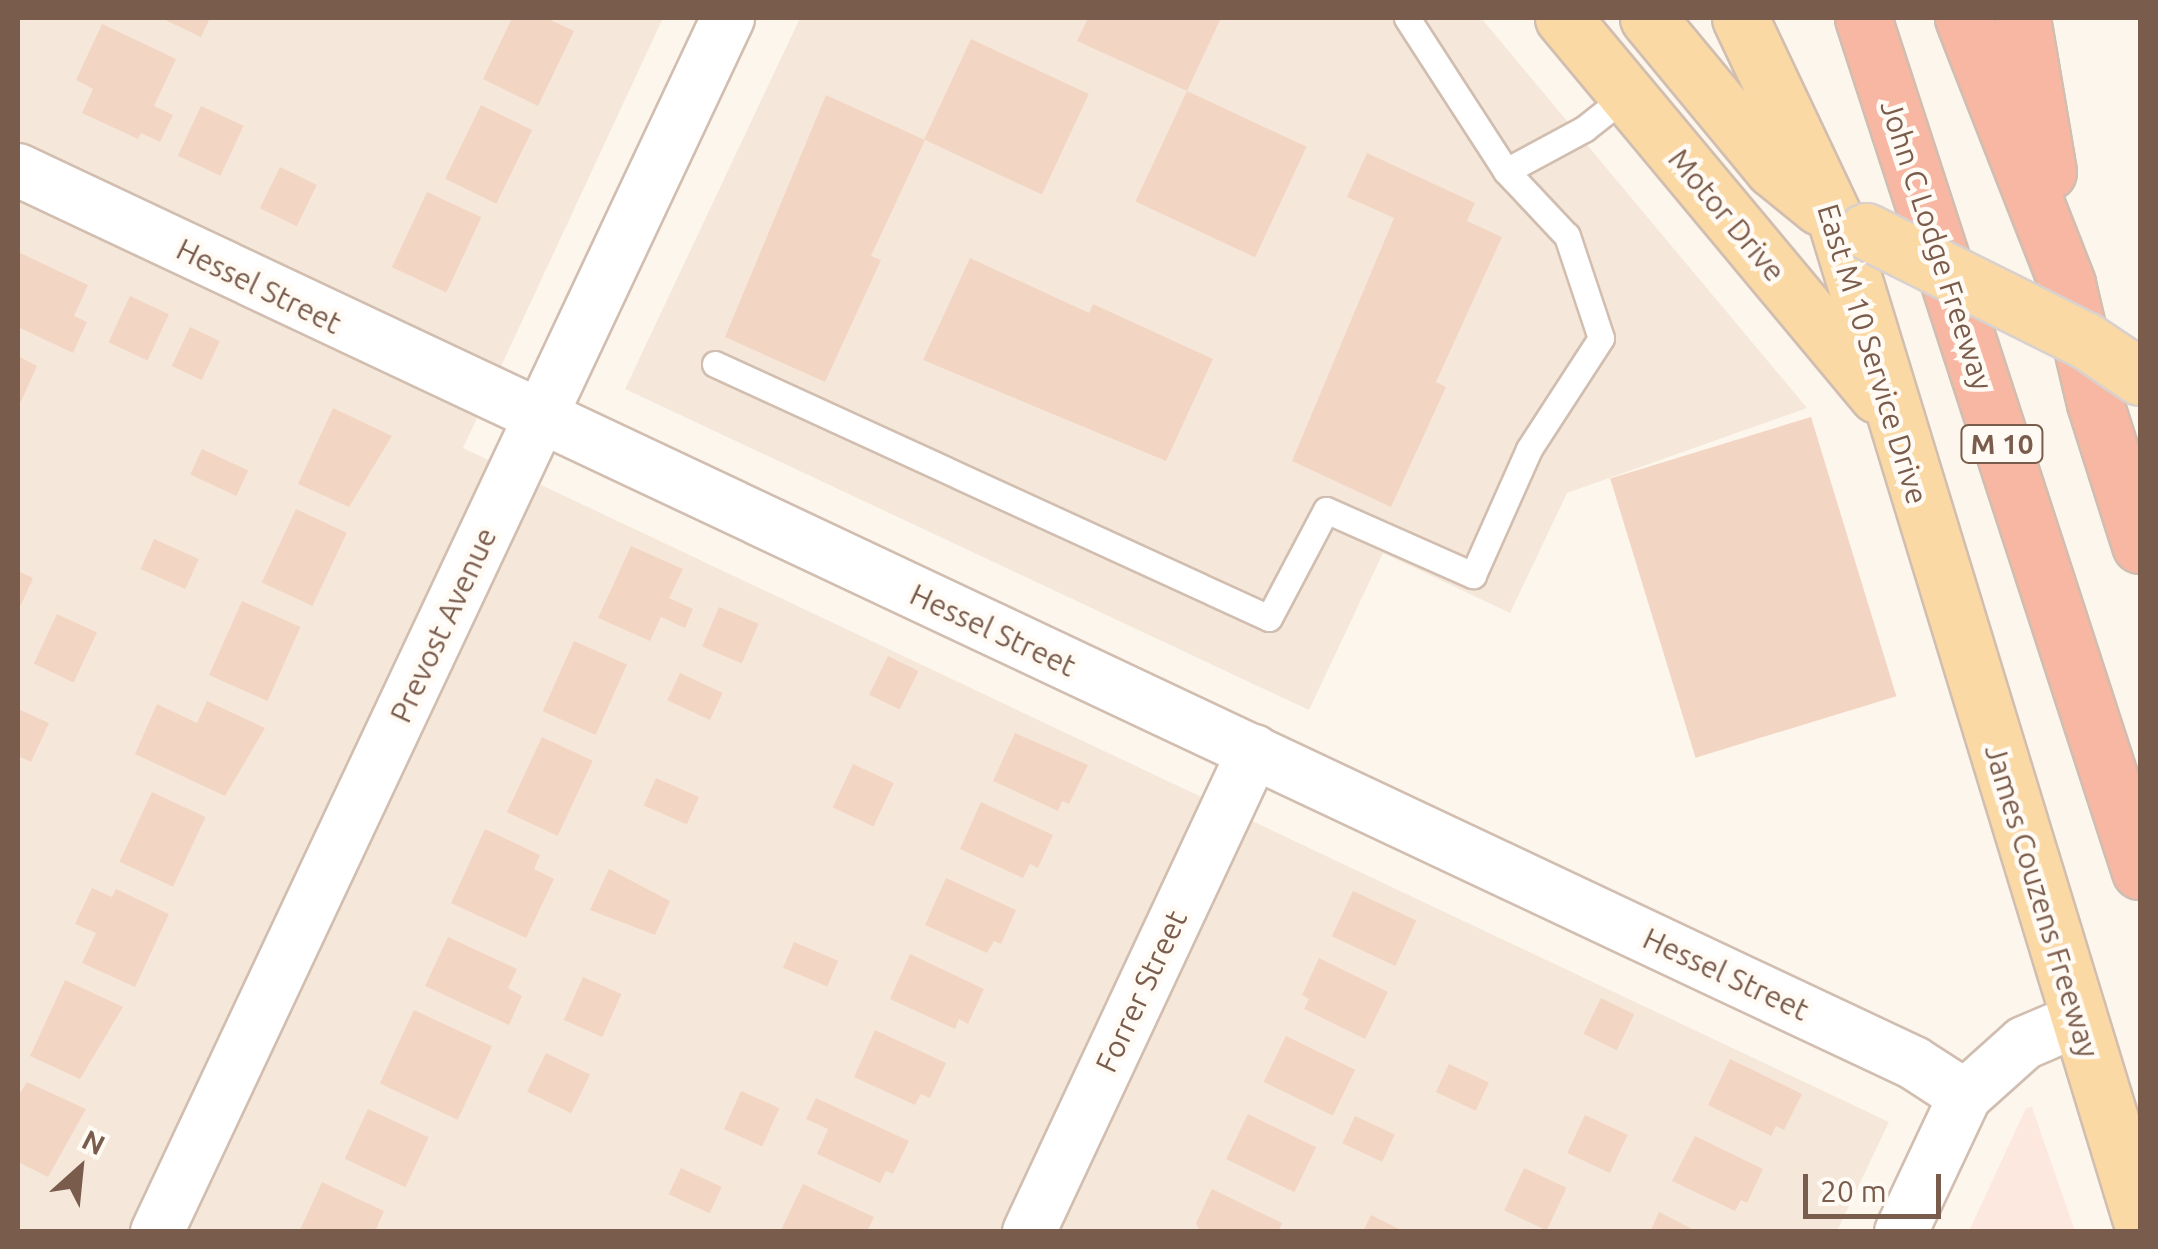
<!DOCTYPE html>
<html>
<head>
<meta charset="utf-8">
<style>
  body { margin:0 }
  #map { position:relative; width:2158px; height:1249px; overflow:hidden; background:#fdf6ec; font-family:Ubuntu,sans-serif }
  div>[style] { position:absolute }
  .residential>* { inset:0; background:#f5e8da }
  .commercial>* { inset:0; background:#fde8e0 }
  .building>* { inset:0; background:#f3d5c3; transform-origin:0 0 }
  .roads { filter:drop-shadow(2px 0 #d1beb0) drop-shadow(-2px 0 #d1beb0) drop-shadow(0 2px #d1beb0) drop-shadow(0 -2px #d1beb0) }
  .lane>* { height:25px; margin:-12.5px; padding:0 12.5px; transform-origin:12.5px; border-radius:12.5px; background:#fff }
  .street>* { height:52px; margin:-26px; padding:0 26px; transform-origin:26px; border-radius:26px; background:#fff }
  .primary>* { height:55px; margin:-27.5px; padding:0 27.5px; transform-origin:27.5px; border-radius:27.5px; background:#fbd9a5 }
  .highway>* { height:55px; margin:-27.5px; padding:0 27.5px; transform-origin:27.5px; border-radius:27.5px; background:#f7b7a3 }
  .bridges { filter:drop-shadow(2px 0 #dad1cd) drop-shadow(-2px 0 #dad1cd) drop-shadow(0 2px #dad1cd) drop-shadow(0 -2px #dad1cd) }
  .primary-bridge>* { height:55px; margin:-27.5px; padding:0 27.5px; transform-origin:27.5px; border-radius:27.5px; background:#fbd9a5 }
  span { translate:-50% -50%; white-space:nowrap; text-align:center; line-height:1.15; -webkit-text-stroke:9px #fffaf3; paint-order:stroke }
  .shield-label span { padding:2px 8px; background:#fffaf3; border:2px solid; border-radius:8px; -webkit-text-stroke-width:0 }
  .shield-label { font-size:28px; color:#7a5c4d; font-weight:700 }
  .street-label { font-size:30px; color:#7a5c4d }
  .frame { position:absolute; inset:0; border:20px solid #7a5c4d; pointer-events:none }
  .north { position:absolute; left:30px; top:1119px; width:100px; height:100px; -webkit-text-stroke:8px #fffaf3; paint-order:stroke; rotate:27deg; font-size:28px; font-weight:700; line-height:40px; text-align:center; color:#7a5c4d }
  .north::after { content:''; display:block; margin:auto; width:35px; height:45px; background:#7a5c4d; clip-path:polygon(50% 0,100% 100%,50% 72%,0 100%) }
  .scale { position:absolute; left:1803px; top:1174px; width:138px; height:45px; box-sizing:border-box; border:5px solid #7a5c4d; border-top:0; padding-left:12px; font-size:30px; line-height:35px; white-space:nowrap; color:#7a5c4d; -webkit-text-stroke:8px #fffaf3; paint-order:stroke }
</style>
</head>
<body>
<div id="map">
  <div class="residential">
    <div style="clip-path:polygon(18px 18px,663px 18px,463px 448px,1889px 1122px,1837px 1231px,18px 1231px)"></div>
    <div style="clip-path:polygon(800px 18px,1481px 18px,1807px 408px,1567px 493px,1510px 613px,1383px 553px,1309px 710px,625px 389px)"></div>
  </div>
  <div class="commercial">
    <div style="clip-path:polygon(2032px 1107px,2075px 1231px,1969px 1231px,2026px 1108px)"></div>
  </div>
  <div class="building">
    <div style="clip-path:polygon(161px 18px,210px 18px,201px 37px)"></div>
    <div style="clip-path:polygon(512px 18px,546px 18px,574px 31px,538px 106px,483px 79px)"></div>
    <div style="clip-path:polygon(1088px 18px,1221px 18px,1187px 91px,1077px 41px)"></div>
    <div style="clip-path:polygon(102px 24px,176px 59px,154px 106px,173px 115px,160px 142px,141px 133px,138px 139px,82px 113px,93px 89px,76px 80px)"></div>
    <div style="left:971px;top:39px;width:130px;height:111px;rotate:25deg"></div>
    <div style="left:1187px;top:91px;width:132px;height:122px;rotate:25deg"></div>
    <div style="clip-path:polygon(826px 95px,925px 140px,871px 256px,881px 260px,825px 382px,725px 337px)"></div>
    <div style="left:481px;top:105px;width:57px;height:82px;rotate:26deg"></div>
    <div style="left:201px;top:106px;width:47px;height:55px;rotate:25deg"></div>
    <div style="clip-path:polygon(1367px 153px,1475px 203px,1467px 221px,1502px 237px,1436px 382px,1446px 387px,1391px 507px,1292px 461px,1394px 218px,1347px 197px)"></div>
    <div style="left:280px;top:167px;width:41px;height:46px;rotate:26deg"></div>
    <div style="left:427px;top:192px;width:60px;height:83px;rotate:25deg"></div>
    <div style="clip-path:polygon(18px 252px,88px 285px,74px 316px,87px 322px,73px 353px,18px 327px)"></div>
    <div style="clip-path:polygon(970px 258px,1089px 313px,1093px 304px,1213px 359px,1166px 461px,923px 360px)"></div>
    <div style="left:130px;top:296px;width:43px;height:51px;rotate:25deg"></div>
    <div style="left:190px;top:327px;width:33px;height:43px;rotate:25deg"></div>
    <div style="clip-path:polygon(18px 356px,37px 366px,18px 408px)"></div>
    <div style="clip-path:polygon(333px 408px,392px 436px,349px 507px,298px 484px)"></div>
    <div style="left:1811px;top:417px;width:292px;height:210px;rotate:73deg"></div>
    <div style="left:202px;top:449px;width:51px;height:28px;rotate:25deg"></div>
    <div style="left:296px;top:509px;width:56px;height:81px;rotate:25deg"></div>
    <div style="left:154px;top:539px;width:49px;height:33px;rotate:24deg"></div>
    <div style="clip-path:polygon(631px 546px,683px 569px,669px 598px,693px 609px,685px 628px,661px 617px,650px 641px,598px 618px)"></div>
    <div style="clip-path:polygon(18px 571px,33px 578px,21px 605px,18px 603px)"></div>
    <div style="left:242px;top:601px;width:64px;height:81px;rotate:24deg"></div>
    <div style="left:719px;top:607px;width:43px;height:43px;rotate:23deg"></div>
    <div style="left:57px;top:614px;width:44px;height:55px;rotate:25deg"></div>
    <div style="left:574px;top:641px;width:58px;height:77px;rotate:24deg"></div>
    <div style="left:888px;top:656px;width:34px;height:43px;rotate:26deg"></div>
    <div style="left:680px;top:673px;width:47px;height:30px;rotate:25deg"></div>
    <div style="clip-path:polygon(207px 701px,265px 728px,225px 796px,135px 754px,157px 704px,197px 723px)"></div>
    <div style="clip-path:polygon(18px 709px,49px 723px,31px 762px,18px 756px)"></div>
    <div style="clip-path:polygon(1015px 733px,1088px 765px,1069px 804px,1062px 801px,1058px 811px,993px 781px)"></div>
    <div style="left:542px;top:737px;width:56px;height:83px;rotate:25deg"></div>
    <div style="left:853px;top:764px;width:45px;height:48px;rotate:25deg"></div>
    <div style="left:656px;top:778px;width:47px;height:30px;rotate:24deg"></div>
    <div style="left:152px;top:792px;width:59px;height:77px;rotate:25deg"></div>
    <div style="clip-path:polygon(981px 802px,1053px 835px,1038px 868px,1030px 864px,1023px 878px,960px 849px)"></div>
    <div style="clip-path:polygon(485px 829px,540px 855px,534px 869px,554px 879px,526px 938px,451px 903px)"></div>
    <div style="clip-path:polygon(609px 869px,670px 901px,655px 935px,590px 910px)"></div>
    <div style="clip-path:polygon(946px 878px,1016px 910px,1001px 944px,994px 941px,987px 953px,925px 925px)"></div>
    <div style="clip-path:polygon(92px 888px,112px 897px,116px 889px,169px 914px,135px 987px,82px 963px,96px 933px,75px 924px)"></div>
    <div style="left:1353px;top:891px;width:70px;height:50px;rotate:25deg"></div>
    <div style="clip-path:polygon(448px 937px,517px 969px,508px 988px,522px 996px,509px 1025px,425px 986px)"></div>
    <div style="left:794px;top:942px;width:48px;height:28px;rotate:23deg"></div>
    <div style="clip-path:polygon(910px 954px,984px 989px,968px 1024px,959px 1019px,955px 1029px,890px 999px)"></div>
    <div style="clip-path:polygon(1319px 958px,1388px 992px,1365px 1039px,1304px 1009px,1309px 999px,1302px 995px)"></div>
    <div style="left:583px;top:977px;width:42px;height:47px;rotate:24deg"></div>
    <div style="clip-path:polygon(65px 980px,123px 1007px,80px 1079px,30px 1056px)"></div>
    <div style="left:1601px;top:998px;width:37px;height:40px;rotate:26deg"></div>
    <div style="left:414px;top:1010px;width:86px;height:81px;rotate:25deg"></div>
    <div style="clip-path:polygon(875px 1030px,946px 1063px,930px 1098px,921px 1094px,915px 1105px,854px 1077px)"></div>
    <div style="left:1286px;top:1036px;width:77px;height:51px;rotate:26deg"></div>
    <div style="left:546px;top:1053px;width:49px;height:43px;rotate:26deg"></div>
    <div style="clip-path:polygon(1730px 1059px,1802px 1094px,1784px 1130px,1776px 1126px,1771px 1136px,1708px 1105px)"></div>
    <div style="left:1449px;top:1064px;width:44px;height:31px;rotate:25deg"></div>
    <div style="clip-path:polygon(27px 1082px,86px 1109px,48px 1177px,18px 1162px,18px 1096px)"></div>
    <div style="left:741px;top:1091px;width:42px;height:42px;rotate:24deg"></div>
    <div style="clip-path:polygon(816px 1098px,909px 1141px,893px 1174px,886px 1171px,880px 1183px,817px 1154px,828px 1129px,806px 1119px)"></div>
    <div style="left:368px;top:1109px;width:67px;height:55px;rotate:25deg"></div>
    <div style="left:1248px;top:1114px;width:76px;height:50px;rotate:26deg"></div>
    <div style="left:1585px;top:1115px;width:47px;height:42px;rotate:25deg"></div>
    <div style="left:1355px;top:1116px;width:44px;height:30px;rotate:25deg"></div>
    <div style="clip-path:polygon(1695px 1136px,1763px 1169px,1747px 1203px,1741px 1200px,1735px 1211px,1672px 1181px)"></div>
    <div style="left:681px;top:1168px;width:45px;height:29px;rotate:25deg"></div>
    <div style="left:1524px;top:1168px;width:47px;height:47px;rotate:25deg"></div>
    <div style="clip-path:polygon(322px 1182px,384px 1211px,375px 1232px,300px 1230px)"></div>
    <div style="clip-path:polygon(803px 1184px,874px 1217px,867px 1232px,781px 1230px)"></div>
    <div style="clip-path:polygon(1212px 1189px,1282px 1223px,1278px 1232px,1200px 1232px,1196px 1223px)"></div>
    <div style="clip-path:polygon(1659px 1212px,1698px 1232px,1650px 1232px)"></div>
    <div style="clip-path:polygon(1371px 1215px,1405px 1232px,1363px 1232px)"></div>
  </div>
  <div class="roads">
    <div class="lane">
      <div style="left:1407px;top:18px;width:182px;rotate:57.1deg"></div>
      <div style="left:1506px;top:171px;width:89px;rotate:-28.3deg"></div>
      <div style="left:1584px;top:129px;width:55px;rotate:-38.3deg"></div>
      <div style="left:715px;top:364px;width:609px;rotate:24.63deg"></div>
      <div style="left:1269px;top:618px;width:122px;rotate:-62.2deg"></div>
      <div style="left:1326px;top:510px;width:161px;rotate:23.9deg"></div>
      <div style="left:1473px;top:575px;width:138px;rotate:-66deg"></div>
      <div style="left:1529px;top:449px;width:132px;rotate:-57deg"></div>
      <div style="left:1601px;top:338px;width:108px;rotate:-108.4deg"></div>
      <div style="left:1567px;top:236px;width:89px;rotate:-133.2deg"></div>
    </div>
    <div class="street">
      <div style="left:18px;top:170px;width:2096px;rotate:25.22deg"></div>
      <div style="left:1914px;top:1063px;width:61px;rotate:32.9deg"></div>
      <div style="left:157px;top:1232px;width:1342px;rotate:-64.81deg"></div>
      <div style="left:1029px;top:1232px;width:531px;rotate:-64.93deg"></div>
      <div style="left:1901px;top:1232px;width:150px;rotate:-64.8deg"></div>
      <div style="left:1965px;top:1096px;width:79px;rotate:-41.9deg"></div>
      <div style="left:2024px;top:1043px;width:59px;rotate:-23.1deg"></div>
    </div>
    <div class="primary">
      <div style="left:1563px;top:18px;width:491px;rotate:50.2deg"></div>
      <div style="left:1648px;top:18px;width:196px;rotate:50.4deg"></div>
      <div style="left:1773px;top:169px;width:60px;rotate:39deg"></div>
      <div style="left:1740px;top:18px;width:225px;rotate:64.7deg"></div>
      <div style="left:1836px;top:221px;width:1041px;rotate:73.03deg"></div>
    </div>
    <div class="highway">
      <div style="left:1863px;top:18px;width:897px;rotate:72.01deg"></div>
      <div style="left:1963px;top:18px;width:286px;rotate:68.6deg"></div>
      <div style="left:2067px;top:284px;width:122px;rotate:76.8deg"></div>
      <div style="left:2095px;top:403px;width:149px;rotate:72.4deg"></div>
      <div style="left:2022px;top:18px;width:156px;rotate:80.4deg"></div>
    </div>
  </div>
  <div class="bridges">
    <div class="primary-bridge">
      <div style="left:1866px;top:231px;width:245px;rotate:26.5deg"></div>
      <div style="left:2085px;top:340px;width:66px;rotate:33.9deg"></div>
    </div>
  </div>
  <div class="shield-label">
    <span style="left:2002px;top:444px">M 10</span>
  </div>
  <div class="street-label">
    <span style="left:1727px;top:215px;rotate:50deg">Motor Drive</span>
    <span style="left:1937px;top:245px;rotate:72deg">John C Lodge Freeway</span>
    <span style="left:259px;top:286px;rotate:26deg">Hessel Street</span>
    <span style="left:1873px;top:354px;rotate:73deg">East M 10 Service Drive</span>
    <span style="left:443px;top:625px;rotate:-65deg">Prevost Avenue</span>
    <span style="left:993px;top:630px;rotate:25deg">Hessel Street</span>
    <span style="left:2042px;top:901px;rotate:73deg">James Couzens Freeway</span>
    <span style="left:1726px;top:974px;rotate:25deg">Hessel Street</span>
    <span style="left:1141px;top:991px;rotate:-65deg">Forrer Street</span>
  </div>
  <div class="frame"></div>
  <div class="north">N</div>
  <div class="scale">20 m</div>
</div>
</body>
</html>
